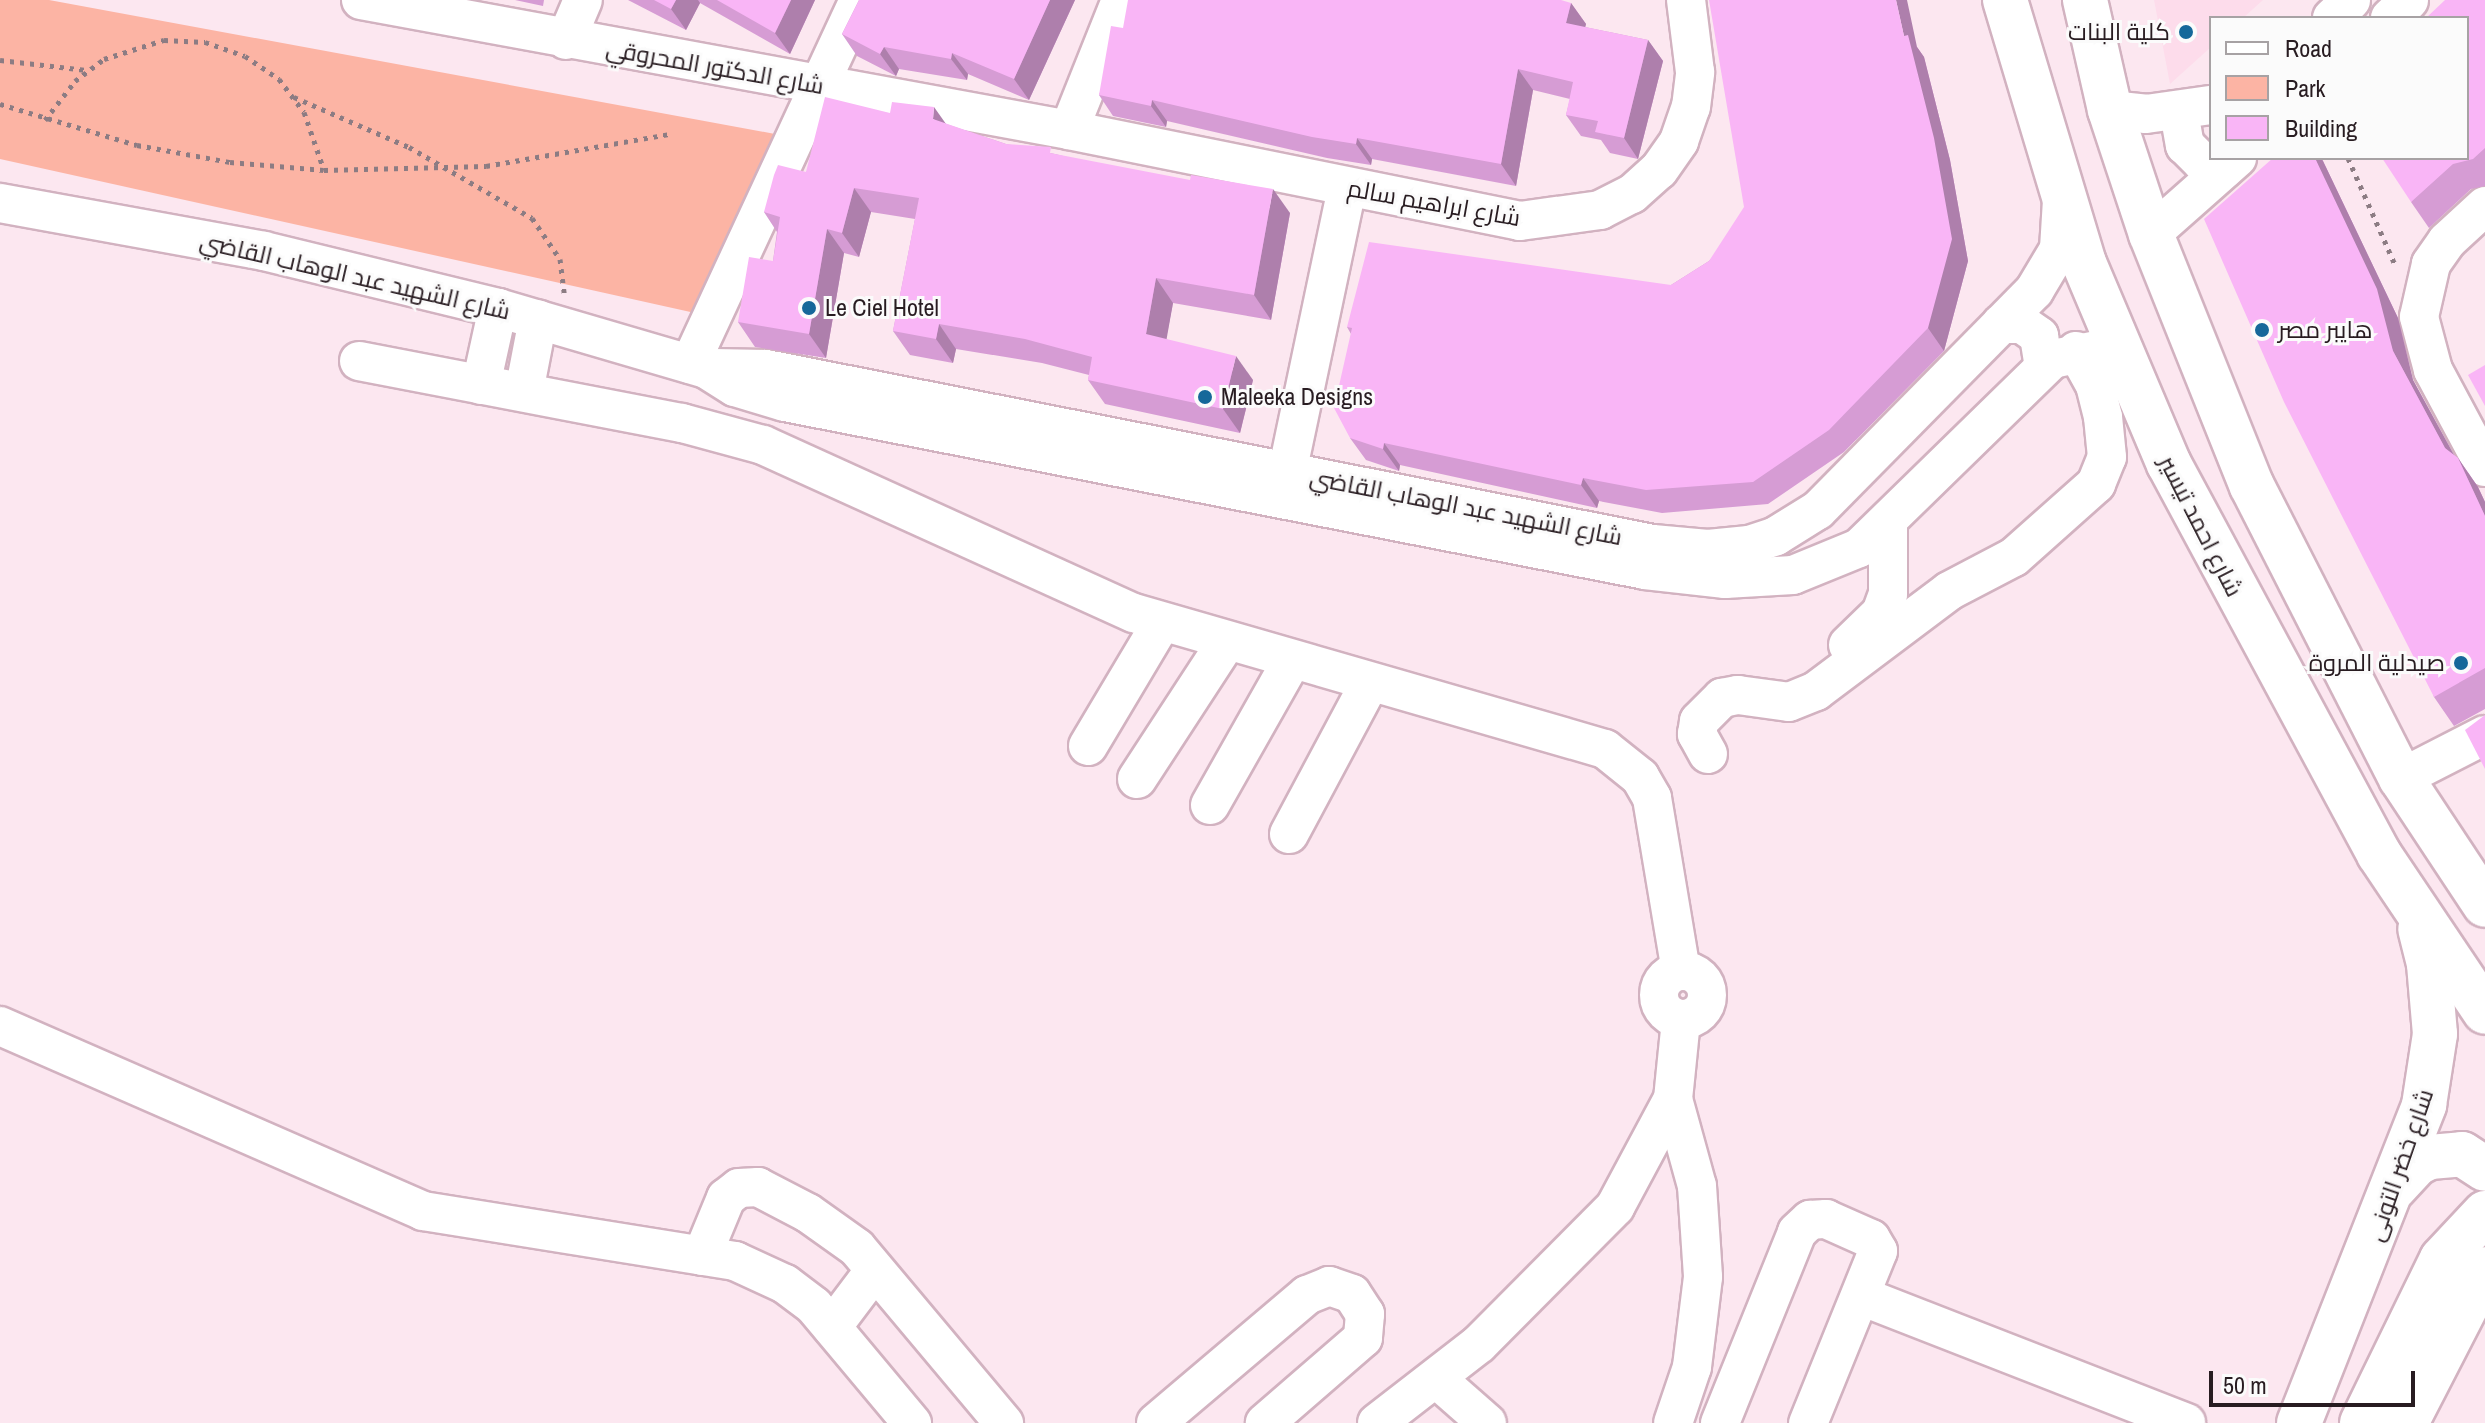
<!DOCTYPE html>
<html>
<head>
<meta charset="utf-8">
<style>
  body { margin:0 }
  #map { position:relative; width:2485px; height:1423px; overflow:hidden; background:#fce7f0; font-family:"Archivo Narrow",Cairo,sans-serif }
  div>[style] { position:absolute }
  .built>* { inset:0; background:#fddceb }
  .green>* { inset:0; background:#fcb4a4 }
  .path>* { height:5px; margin-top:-2.5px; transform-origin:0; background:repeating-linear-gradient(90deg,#8c7c83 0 4px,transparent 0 10px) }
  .roads { filter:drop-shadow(2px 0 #d2b2c0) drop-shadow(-2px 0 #d2b2c0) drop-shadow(0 2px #d2b2c0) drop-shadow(0 -2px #d2b2c0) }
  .minor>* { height:38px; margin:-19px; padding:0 19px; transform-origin:19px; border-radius:19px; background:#fff }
  .minor>.ring { margin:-19px; padding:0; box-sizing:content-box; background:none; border:38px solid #fff; border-radius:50% }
  .major>* { height:44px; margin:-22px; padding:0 22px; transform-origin:22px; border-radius:22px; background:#fff }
  .wall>* { inset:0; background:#d69cd4 }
  .shaded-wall>* { inset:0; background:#ae7fac }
  .building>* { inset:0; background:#f9b5f6 }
  .dots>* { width:22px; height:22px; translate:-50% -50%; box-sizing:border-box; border:4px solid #fbfbfb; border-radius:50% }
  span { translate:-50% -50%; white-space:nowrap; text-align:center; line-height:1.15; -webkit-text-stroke:6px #fbfbfb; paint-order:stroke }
  .poi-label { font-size:24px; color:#281c21 }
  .right { translate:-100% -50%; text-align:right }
  .left { translate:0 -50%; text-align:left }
  .street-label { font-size:24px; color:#281c21 }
  .legend { position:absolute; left:2209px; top:16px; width:260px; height:144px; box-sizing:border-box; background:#fbfbfb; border:2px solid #a7a2a4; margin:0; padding:10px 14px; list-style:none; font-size:24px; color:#281c21 }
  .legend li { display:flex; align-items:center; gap:16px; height:40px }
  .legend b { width:40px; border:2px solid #a7a2a4 }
  .scale { position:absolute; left:2209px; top:1371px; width:206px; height:36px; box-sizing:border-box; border:4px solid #281c21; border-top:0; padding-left:10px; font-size:24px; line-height:28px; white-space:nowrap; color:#281c21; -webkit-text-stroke:6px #fbfbfb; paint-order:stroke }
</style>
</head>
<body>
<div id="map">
  <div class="built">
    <div style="clip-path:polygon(2154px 0,2263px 0,2243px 18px,2211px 18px,2211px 47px,2170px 84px)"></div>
  </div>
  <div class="green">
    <div style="clip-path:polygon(0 0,49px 0,775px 134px,695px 313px,0 159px)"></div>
  </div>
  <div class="path">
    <div style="left:0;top:60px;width:87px;rotate:6.6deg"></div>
    <div style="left:294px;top:97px;width:125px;rotate:23.5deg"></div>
    <div style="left:409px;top:147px;width:142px;rotate:30deg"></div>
    <div style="left:532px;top:218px;width:50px;rotate:55.7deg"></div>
    <div style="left:560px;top:259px;width:35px;rotate:83deg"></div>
    <div style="left:0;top:104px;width:143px;rotate:16.7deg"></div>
    <div style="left:137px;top:145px;width:95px;rotate:10.4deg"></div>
    <div style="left:230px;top:162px;width:94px;rotate:4.9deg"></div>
    <div style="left:324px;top:170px;width:162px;rotate:-1.4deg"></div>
    <div style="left:486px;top:166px;width:187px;rotate:-9.9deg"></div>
    <div style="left:45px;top:120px;width:49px;rotate:-52.4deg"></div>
    <div style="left:75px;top:81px;width:36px;rotate:-37deg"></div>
    <div style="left:104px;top:59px;width:63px;rotate:-17.6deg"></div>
    <div style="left:164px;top:40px;width:41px;rotate:2.8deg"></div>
    <div style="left:205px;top:42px;width:42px;rotate:19.3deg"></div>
    <div style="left:245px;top:56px;width:41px;rotate:34.1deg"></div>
    <div style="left:279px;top:79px;width:41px;rotate:52.9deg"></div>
    <div style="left:304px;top:112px;width:61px;rotate:71deg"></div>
    <div style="left:2348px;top:158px;width:119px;rotate:66.2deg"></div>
  </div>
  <div class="roads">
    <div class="minor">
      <div style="left:361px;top:0;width:720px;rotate:10.4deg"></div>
      <div style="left:1069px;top:130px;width:460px;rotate:11.4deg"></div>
      <div style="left:1520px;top:221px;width:81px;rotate:-7.8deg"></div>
      <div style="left:1600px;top:210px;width:36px;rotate:-27deg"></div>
      <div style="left:1632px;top:194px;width:36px;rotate:-42deg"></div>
      <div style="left:1659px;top:170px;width:35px;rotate:-55deg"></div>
      <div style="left:1679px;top:141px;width:36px;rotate:-71deg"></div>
      <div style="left:1691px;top:107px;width:35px;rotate:-83deg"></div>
      <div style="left:1695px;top:72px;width:73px;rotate:-97.1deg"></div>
      <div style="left:2332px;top:18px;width:26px;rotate:-43deg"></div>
      <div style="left:2390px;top:18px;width:26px;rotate:-43deg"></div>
      <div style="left:566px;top:40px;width:43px;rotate:-67deg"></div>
      <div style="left:2110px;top:110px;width:36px;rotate:6deg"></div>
      <div style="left:2146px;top:114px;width:66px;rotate:-7.9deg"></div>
      <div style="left:2179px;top:112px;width:34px;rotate:80deg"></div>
      <div style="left:2185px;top:145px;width:24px;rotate:45deg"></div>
      <div style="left:2202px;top:162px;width:23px;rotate:18deg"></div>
      <div style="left:1069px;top:130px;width:140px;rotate:-68.2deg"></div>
      <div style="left:0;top:203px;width:268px;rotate:10.3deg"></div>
      <div style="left:264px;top:251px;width:241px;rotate:13.7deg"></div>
      <div style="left:498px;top:308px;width:217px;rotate:16.3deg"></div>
      <div style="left:706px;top:369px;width:34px;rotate:32deg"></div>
      <div style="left:735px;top:387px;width:52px;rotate:16.7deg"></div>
      <div style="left:785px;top:402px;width:876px;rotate:11.05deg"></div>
      <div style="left:1645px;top:570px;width:81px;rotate:6.4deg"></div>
      <div style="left:1725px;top:579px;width:68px;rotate:-3.4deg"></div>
      <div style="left:1793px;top:575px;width:71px;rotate:-22.2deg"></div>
      <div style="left:1859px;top:548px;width:271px;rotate:-44.3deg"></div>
      <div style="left:2053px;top:359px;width:49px;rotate:-11.8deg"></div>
      <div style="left:2101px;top:349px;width:21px;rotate:14deg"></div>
      <div style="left:2485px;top:206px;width:52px;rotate:137.4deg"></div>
      <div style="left:2447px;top:241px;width:28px;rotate:125deg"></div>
      <div style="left:2431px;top:264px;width:54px;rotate:102.8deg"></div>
      <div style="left:2419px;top:317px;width:55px;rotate:75.2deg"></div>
      <div style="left:2433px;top:370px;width:110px;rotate:61.8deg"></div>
      <div style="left:2151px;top:234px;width:115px;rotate:-41.5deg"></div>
      <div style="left:2001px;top:324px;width:21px"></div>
      <div style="left:2022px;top:324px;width:21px;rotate:35deg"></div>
      <div style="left:2039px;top:336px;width:30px;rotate:81deg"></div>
      <div style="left:359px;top:361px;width:329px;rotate:10.9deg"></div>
      <div style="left:682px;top:423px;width:84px;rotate:15.2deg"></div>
      <div style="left:763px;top:445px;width:407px;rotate:24.4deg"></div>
      <div style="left:1134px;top:613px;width:490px;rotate:16.1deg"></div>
      <div style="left:1605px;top:749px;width:45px;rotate:38.7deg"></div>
      <div style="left:1640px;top:777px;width:24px;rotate:60deg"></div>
      <div style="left:1652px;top:798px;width:175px;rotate:80.5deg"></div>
      <div style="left:690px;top:364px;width:401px;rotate:-65.1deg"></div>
      <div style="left:713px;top:368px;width:53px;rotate:1.1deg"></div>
      <div style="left:766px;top:369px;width:904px;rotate:11.16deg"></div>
      <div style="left:1653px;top:544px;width:55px;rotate:5.2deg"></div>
      <div style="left:1708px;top:549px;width:41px;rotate:-5.6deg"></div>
      <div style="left:1749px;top:545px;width:28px;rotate:-18deg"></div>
      <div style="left:1776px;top:536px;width:49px;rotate:-31.8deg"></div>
      <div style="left:1818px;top:510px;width:308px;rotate:-45.4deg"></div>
      <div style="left:2034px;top:291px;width:49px;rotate:-59.2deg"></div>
      <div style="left:2059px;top:249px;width:49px;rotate:-86.5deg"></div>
      <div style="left:481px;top:385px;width:79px;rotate:-77.6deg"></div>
      <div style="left:524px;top:392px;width:74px;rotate:-79.1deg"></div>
      <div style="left:1287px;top:473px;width:290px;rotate:-78.1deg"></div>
      <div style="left:1848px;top:645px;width:46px;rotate:-44.1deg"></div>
      <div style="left:1881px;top:613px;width:20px;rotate:-70deg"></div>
      <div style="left:1888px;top:594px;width:71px;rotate:-90deg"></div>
      <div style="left:1088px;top:746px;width:144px;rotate:-59.2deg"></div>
      <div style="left:1708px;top:754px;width:23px;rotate:-119deg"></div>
      <div style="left:1697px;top:734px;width:13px;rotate:-81deg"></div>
      <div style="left:1699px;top:721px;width:33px;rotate:-45deg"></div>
      <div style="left:1722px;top:698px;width:16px;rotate:-11deg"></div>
      <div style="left:1738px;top:695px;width:51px;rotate:7.8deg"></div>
      <div style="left:1789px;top:702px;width:29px;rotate:-22deg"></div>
      <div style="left:1816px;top:691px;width:166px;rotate:-36.9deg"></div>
      <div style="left:1949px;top:591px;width:73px;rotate:-27.6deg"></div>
      <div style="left:2014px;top:557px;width:110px;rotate:-41.7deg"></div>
      <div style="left:2096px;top:484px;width:29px;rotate:-68deg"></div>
      <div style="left:2107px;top:457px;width:40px;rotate:-95.7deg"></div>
      <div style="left:2103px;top:417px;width:33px;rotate:-104deg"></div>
      <div style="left:2095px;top:385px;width:39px;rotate:-119deg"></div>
      <div style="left:2401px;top:778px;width:94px;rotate:-27.1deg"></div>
      <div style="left:1137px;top:779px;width:165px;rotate:-56.9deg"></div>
      <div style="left:1210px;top:805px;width:167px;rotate:-60.5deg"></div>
      <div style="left:1289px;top:834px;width:172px;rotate:-61.9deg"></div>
      <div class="ring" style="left:1659px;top:971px;width:10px;height:10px"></div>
      <div style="left:0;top:1026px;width:462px;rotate:23.6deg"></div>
      <div style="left:423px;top:1211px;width:316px;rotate:9.1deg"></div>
      <div style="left:735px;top:1261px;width:55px;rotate:24.7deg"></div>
      <div style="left:785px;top:1284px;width:36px;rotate:37deg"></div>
      <div style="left:814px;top:1306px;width:153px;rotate:50.1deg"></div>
      <div style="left:1673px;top:1099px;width:90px;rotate:74.6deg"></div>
      <div style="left:1697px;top:1186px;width:91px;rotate:86.2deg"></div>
      <div style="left:1703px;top:1277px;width:91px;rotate:97deg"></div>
      <div style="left:1692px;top:1367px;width:59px;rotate:108.7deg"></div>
      <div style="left:702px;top:1256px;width:63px;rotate:-67.5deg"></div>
      <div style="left:726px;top:1198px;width:16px;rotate:-38deg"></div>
      <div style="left:739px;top:1188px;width:19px;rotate:-3deg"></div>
      <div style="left:758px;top:1187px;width:56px;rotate:27.5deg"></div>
      <div style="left:808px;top:1213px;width:60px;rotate:35.5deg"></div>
      <div style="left:857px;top:1248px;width:229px;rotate:50deg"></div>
      <div style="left:1861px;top:1296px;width:349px;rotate:21.3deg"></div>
      <div style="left:832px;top:1327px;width:71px;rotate:-53deg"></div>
      <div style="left:1438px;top:1380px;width:65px;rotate:41.3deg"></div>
      <div style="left:1156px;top:1423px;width:198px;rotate:-40.3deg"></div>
      <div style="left:1307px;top:1295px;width:24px;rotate:-22deg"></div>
      <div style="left:1329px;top:1286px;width:24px;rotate:19deg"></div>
      <div style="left:1352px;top:1294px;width:24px;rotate:57deg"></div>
      <div style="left:1365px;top:1314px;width:24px;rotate:95deg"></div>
      <div style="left:1363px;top:1338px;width:130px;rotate:139.1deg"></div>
      <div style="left:1377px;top:1423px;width:129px;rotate:-37.8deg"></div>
      <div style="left:1479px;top:1344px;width:193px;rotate:-45.2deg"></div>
      <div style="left:1615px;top:1207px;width:123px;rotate:-61.8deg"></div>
      <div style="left:1673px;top:1099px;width:79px;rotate:-84.2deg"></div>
      <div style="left:1720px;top:1423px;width:206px;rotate:-68deg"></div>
      <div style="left:1797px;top:1232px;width:18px;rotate:-43deg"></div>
      <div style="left:1810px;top:1220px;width:16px;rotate:-4deg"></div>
      <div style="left:1826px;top:1219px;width:49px;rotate:24deg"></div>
      <div style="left:1871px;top:1239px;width:14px;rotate:60deg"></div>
      <div style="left:1878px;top:1251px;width:186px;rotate:112.1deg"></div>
    </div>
    <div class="major">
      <div style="left:2005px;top:0;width:275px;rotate:73.3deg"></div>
      <div style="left:2084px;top:263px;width:218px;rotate:67.1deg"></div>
      <div style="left:2169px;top:464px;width:443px;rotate:61.7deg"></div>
      <div style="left:2379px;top:854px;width:190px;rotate:56.1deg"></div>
      <div style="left:2085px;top:0;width:113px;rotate:77.2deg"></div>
      <div style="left:2110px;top:110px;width:131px;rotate:71.7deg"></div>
      <div style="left:2151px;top:234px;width:271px;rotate:68.2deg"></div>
      <div style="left:2252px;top:486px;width:328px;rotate:63deg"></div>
      <div style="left:2401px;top:778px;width:152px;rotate:56.5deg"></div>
      <div style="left:2394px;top:1188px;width:33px;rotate:-47deg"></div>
      <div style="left:2416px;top:1164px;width:16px;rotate:-27deg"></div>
      <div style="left:2430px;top:1157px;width:32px;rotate:-5deg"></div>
      <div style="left:2462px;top:1154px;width:27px;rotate:33deg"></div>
      <div style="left:2299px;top:1423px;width:342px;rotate:-68.5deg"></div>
      <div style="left:2424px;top:1105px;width:72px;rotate:-81.2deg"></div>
      <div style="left:2435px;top:1034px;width:70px;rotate:-94.9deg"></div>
      <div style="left:2429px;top:964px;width:36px;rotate:-104deg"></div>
      <div style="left:2362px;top:1423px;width:182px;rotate:-64deg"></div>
      <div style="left:2442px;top:1259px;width:63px;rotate:-46.9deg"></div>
      <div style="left:2406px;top:1423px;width:173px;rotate:-62.8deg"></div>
    </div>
  </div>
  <div class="wall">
    <div style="clip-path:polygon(515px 0,544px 0,543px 6px)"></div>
    <div style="clip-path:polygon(628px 0,815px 0,790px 54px,700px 3px,686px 30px)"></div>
    <div style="clip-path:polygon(859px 0,1075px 0,1029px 100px,968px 74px,967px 80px,899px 69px,896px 76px,857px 56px,842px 34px)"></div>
    <div style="clip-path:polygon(2485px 0,2485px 186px,2471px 189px,2429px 228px,2411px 202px)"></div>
    <div style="clip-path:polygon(1571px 3px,1586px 24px,1585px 27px,1648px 40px,1663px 61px,1638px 159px,1610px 153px,1601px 140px,1581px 136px,1566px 115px,1570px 99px,1533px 90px,1516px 186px,1372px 159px,1371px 165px,1327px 158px,1167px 121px,1166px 127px,1113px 116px,1099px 95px,1123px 28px)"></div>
    <div style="clip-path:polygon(1917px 47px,1924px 57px,1950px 160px,1968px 261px,1944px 351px,1844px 452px,1768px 504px,1662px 513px,1599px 501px,1597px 508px,1400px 465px,1399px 471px,1366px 460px,1350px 438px,1351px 334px,1347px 327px,1671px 285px,1709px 261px)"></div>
    <div style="clip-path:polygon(890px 113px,946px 124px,1006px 144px,1055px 154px,1290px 213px,1271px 320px,1173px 303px,1166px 339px,1253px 380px,1240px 433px,1105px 404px,1088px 380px,1089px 375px,1042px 363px,956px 349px,953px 363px,910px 355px,893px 331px,915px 219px,871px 212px,859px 257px,844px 253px,826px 358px,755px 347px,738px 322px,773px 261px,777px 232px,764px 212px,806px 172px)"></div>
    <div style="clip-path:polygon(2273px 158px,2321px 158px,2323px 161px,2398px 318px,2413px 380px,2454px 455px,2458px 458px,2478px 487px,2485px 502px,2485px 709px,2454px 726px,2434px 697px)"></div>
  </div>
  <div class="shaded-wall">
    <div style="clip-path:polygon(676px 0,698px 0,700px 3px,686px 30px,671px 9px)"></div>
    <div style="clip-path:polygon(791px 0,815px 0,790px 54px,775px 33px)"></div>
    <div style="clip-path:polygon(1050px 0,1075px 0,1029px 100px,1014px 79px)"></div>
    <div style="clip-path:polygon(1896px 0,1907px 0,1917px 47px,1924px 57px,1950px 160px,1968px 261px,1944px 351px,1928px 328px,1904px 36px)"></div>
    <div style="clip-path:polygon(1571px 3px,1586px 24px,1581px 44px,1566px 23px)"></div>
    <div style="clip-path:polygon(1648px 40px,1663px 61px,1638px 159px,1624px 138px)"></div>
    <div style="clip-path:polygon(884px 47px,899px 69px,896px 76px,880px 54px)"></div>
    <div style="clip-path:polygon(952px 53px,968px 74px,967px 80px,951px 59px)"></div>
    <div style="clip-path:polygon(1518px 69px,1533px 90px,1516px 186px,1501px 164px)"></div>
    <div style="clip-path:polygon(1152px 100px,1167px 121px,1166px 127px,1151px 106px)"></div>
    <div style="clip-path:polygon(934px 107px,951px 131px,933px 119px)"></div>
    <div style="clip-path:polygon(1357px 138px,1372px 159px,1371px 165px,1356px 144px)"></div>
    <div style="clip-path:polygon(2315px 158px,2321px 158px,2323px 161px,2398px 318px,2413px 380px,2466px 477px,2445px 448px,2393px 351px)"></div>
    <div style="clip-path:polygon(854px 188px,871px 212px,859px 257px,842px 233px)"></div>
    <div style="clip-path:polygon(1273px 189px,1290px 213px,1271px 320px,1254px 295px)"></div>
    <div style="clip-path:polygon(827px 229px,844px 253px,826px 358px,809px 334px)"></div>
    <div style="clip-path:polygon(1156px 278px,1173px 303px,1163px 359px,1146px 334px)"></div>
    <div style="clip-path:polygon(939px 324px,956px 349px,953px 363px,936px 339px)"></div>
    <div style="clip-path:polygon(1236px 356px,1253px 380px,1240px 433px,1223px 409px)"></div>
    <div style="clip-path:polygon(1384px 443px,1400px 465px,1399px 471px,1383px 449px)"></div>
    <div style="clip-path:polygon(2458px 458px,2478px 487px,2485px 502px,2485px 516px)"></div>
    <div style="clip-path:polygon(1583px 478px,1599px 501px,1597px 508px,1581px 485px)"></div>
  </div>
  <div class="building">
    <div style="clip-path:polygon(654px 0,676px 0,671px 9px)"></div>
    <div style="clip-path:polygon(717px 0,791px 0,775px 33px)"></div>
    <div style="clip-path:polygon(859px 0,1050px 0,1014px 79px,952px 53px,951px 59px,884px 47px,880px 54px,842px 34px)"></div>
    <div style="clip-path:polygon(1128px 0,1561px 0,1571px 3px,1566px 23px,1648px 40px,1624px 138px,1595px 132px,1598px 121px,1566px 115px,1573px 82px,1518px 69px,1501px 164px,1357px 138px,1356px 144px,1312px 137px,1152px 100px,1151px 106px,1099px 95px,1111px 26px,1123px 28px)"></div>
    <div style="clip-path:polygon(1709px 0,1896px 0,1904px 36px,1908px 35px,1934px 138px,1952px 239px,1928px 328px,1829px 430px,1753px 482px,1646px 490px,1583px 478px,1581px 485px,1384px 443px,1383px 449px,1350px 438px,1334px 408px,1352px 328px,1347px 327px,1369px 242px,1671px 285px,1709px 261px,1744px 207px)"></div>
    <div style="clip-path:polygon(2445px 0,2485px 0,2485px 148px,2473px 159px,2453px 164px,2411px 202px,2382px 158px,2467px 158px,2467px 18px,2426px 18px)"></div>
    <div style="clip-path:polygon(825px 97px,890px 113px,892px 102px,934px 107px,933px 119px,1006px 144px,1051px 147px,1050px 153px,1190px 180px,1191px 175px,1273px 189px,1254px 295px,1156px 278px,1146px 334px,1236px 356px,1223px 409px,1088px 380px,1092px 357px,1025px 339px,939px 324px,936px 339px,893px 331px,919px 198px,854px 188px,842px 233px,827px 229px,809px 334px,738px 322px,749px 257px,773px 261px,780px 217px,764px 212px,774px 175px,778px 165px,806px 172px)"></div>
    <div style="clip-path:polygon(2273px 158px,2315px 158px,2377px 289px,2393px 351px,2445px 448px,2458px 458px,2485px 516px,2485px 668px,2434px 697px,2284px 402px,2204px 219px)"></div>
    <div style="clip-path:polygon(2485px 365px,2485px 406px,2468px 375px)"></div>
    <div style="clip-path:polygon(2485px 715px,2485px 769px,2465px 730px)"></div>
  </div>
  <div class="dots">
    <div style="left:2186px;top:32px;background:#16689a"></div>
    <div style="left:809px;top:308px;background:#16689a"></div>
    <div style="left:2262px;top:330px;background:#16689a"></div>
    <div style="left:1205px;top:397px;background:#16689a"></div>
    <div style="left:2461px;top:663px;background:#16689a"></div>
  </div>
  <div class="poi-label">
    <span class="right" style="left:2170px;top:32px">كلية البنات</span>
    <span class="left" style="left:825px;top:308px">Le Ciel Hotel</span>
    <span class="left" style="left:2278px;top:330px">هايبر مصر</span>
    <span class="left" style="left:1221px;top:397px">Maleeka Designs</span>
    <span class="right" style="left:2445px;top:663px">صيدلية المروة</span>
  </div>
  <div class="street-label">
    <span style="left:715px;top:67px;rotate:10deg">شارع الدكتور المحروقي</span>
    <span style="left:1434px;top:203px;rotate:10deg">شارع ابراهيم سالم</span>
    <span style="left:355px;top:276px;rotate:13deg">شارع الشهيد عبد الوهاب القاضي</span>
    <span style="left:1466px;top:507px;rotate:11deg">شارع الشهيد عبد الوهاب القاضي</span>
    <span style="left:2201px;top:526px;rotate:63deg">شارع احمد تيسير</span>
    <span style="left:2400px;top:1165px;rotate:-71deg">شارع خضر التونى</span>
  </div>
  <ul class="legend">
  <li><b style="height:10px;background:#fff"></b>Road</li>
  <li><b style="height:22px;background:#fcb4a4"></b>Park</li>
  <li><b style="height:22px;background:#f9b5f6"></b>Building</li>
  </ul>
  <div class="scale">50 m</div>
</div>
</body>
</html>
